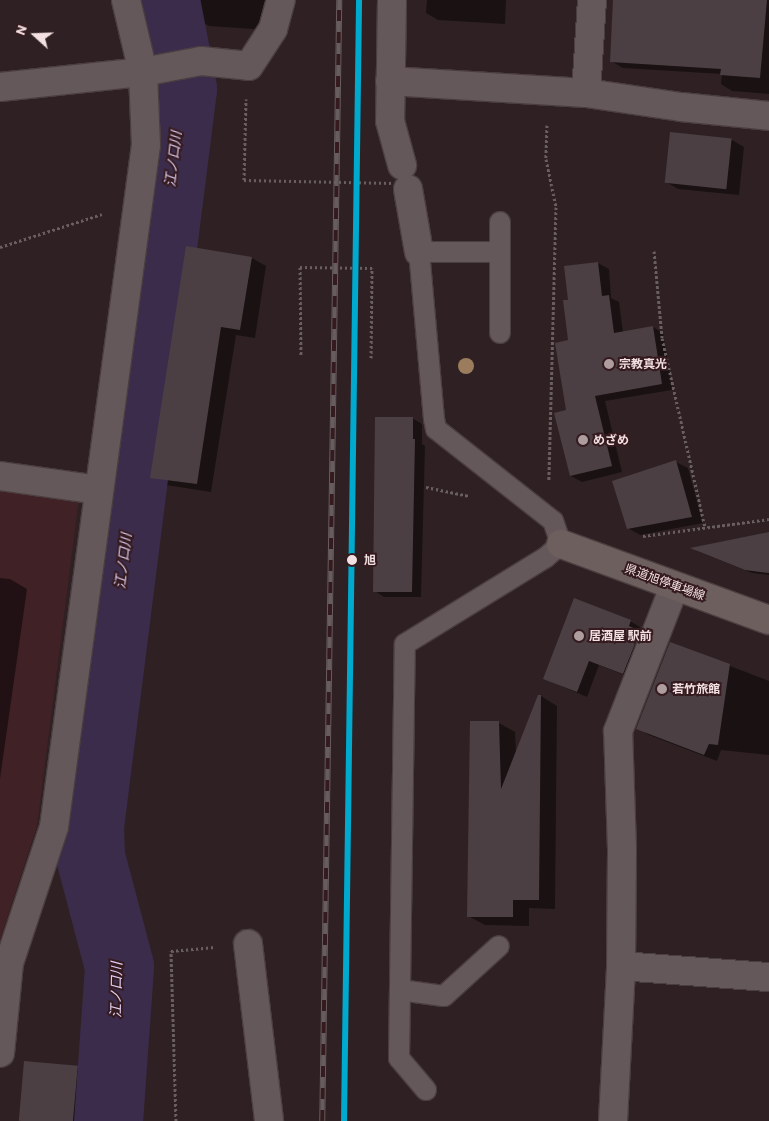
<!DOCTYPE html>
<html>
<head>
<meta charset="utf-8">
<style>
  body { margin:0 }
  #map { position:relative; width:769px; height:1121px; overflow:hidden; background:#2f2123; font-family:Barlow,"Noto Sans JP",sans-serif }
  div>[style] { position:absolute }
  .built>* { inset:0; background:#402126 }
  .shadow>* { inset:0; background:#0007 }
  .river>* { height:69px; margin:-34.5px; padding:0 34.5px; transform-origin:34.5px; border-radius:34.5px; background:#3c2c4b }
  .building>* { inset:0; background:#4b3f43; transform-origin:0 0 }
  .path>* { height:3px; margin-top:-1.5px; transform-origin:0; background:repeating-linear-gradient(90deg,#695e60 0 2.5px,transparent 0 5px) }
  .roads { filter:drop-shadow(1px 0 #4b3e40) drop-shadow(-1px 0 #4b3e40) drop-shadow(0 1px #4b3e40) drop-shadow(0 -1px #4b3e40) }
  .lane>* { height:20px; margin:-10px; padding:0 10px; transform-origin:10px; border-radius:10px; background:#65585a }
  .street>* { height:28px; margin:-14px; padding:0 14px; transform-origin:14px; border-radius:14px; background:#65585a }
  .secondary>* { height:28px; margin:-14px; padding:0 14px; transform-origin:14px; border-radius:14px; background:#6c5f5e }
  .rail>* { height:5.5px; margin-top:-2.75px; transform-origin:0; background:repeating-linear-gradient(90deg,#351b1f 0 11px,#675c5e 0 22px); box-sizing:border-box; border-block:1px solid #675c5e }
  .path-bridge>* { height:3px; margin-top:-1.5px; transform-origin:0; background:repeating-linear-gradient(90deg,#695e60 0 2.5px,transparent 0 5px) }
  .rail-1>* { height:6px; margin:-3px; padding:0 3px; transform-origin:3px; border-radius:3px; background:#00a9ce }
  .trees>* { width:16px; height:16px; margin:-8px; border-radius:50%; background:#9b7c5d }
  .dots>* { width:14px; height:14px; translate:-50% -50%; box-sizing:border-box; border:2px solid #351b1f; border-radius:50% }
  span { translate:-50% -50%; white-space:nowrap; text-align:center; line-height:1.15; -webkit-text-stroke:4px #351b1f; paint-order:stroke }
  .poi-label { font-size:12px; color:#f3e0e2; font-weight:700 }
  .left { translate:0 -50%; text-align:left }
  .stop-label { font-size:12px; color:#f3e0e2; font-weight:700 }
  .street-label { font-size:12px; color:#f3e0e2 }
  .water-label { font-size:14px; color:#e2d2f8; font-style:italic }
  .north { position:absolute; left:10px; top:10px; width:50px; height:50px; -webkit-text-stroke:4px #351b1f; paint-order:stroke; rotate:290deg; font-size:14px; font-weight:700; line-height:20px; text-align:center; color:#f3e0e2 }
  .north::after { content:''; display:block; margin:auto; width:18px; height:22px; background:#f3e0e2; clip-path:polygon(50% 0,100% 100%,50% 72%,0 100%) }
</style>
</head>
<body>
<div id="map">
  <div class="built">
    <div style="clip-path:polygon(0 486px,79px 498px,37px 826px,0 940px)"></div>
  </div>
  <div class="shadow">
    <div style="clip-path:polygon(193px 0,271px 0,269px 30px,209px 26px,192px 16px)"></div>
    <div style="clip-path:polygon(427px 0,506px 0,505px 24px,438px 20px,426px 13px)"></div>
    <div style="clip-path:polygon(614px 0,769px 0,769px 94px,732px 91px,721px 84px,722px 74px,623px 68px,611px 61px)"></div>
    <div style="clip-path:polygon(671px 134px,732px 140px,744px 147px,739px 195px,678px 189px,666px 182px)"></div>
    <div style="clip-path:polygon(252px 258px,266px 266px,255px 338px,236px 335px,211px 492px,166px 485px,151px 477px)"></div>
    <div style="clip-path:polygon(598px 263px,609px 269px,611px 298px,619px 302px,623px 332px,653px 327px,663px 333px,672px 390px,605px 401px,622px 472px,582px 482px,571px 476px,568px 411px,569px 301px,566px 267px)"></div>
    <div style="clip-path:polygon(412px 418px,422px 424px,422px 444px,425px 446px,421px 597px,384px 597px,375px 591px)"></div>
    <div style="clip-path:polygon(676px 462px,688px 468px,703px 523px,640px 535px,628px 528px)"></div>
    <div style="clip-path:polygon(769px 534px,769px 575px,752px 573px,697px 551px)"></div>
    <div style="clip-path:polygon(0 578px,10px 579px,27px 589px,0 779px)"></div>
    <div style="clip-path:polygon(630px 621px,640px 627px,639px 631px,650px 637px,634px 679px,599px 665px,587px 697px,545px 679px)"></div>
    <div style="clip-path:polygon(670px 643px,769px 681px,769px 755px,721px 750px,717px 761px,649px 735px,637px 728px)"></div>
    <div style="clip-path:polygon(541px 696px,557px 706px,555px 909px,529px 908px,529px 926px,485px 925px,468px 916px,499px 723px,515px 732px,516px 754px)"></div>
    <div style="clip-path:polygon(78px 1068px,94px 1077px,90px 1121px,19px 1121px)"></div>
  </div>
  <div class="river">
    <div style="left:108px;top:1121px;width:155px;rotate:-85.9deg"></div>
    <div style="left:119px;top:966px;width:114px;rotate:-104.8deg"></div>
    <div style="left:90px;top:856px;width:30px;rotate:-92deg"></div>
    <div style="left:89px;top:826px;width:743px;rotate:-82.81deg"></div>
    <div style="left:182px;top:89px;width:91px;rotate:-100.8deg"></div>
  </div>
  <div class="building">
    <div style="clip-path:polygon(613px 0,767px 0,760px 78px,720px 75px,721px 69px,610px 62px)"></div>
    <div style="left:670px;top:132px;width:62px;height:51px;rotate:6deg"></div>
    <div style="clip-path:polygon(186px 246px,252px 257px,240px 330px,221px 327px,197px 484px,150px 478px)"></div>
    <div style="clip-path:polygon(598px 262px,602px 296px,609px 295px,614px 333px,653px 326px,662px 384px,595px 396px,612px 466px,570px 476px,554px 413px,566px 410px,555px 343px,568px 340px,563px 300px,568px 300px,564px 266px)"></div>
    <div style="clip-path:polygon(375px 417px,413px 417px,413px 439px,415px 439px,412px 592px,373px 592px)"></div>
    <div style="clip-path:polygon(676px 460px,692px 517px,627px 529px,612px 481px)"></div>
    <div style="clip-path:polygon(769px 532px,769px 573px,745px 570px,690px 548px)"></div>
    <div style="clip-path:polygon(574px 598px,631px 620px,629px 626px,640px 631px,623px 674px,589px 661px,577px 692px,543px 679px)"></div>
    <div style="clip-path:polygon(670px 642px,730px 664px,718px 745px,709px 744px,704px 755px,636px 729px)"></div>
    <div style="clip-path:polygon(538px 695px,541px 695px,539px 900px,513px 900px,513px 917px,467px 917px,470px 721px,499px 721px,501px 789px)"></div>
    <div style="left:24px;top:1061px;width:54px;height:60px;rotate:5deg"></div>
  </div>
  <div class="path">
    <div style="left:547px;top:125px;width:34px;rotate:92deg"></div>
    <div style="left:546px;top:159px;width:49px;rotate:78.2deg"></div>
    <div style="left:556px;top:207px;width:273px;rotate:91.5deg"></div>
    <div style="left:244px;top:180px;width:81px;rotate:-88.6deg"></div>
    <div style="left:0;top:247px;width:107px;rotate:-17.9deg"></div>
    <div style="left:654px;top:251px;width:87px;rotate:84.7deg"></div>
    <div style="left:662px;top:338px;width:195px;rotate:77.2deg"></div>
    <div style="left:300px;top:267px;width:89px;rotate:89.4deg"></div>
    <div style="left:371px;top:358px;width:90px;rotate:-89.4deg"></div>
    <div style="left:426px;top:487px;width:44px;rotate:11.8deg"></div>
    <div style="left:643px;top:536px;width:127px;rotate:-7.7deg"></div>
    <div style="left:176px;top:1121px;width:170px;rotate:-91.7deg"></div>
    <div style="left:171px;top:951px;width:44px;rotate:-5.2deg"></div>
  </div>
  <div class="roads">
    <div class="lane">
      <div style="left:500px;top:333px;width:111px;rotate:-90deg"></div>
      <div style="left:400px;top:990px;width:44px;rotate:7.8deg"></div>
      <div style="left:444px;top:996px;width:74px;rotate:-42.3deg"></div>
      <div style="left:426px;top:1090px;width:42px;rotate:-130.2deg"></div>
      <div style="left:399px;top:1058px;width:414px;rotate:-89.2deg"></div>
      <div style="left:405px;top:644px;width:164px;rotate:-31.6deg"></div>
      <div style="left:545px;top:558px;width:21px;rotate:-41deg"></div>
      <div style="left:561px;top:544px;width:24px;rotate:-109deg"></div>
      <div style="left:553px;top:521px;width:149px;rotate:-141.8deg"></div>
      <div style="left:436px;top:429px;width:10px;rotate:-101deg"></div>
      <div style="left:434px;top:419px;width:168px;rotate:-95.1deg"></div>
      <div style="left:419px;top:252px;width:81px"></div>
    </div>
    <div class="street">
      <div style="left:392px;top:0;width:121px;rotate:90.9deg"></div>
      <div style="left:390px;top:121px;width:46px;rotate:74.7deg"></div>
      <div style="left:390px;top:81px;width:196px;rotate:3.5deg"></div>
      <div style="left:586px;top:93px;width:96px;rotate:8.4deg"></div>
      <div style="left:681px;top:107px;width:88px;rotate:5.8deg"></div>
      <div style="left:0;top:87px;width:144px;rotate:-6deg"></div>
      <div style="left:143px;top:72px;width:59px;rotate:-10.7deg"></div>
      <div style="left:201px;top:61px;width:48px;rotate:5.9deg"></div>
      <div style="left:249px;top:66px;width:44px;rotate:-57deg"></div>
      <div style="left:273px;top:29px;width:30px;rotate:-75deg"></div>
      <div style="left:586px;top:93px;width:93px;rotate:-86.3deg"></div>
      <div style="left:408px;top:189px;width:64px;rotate:80.1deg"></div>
      <div style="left:0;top:476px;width:99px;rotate:8.1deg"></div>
      <div style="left:248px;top:944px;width:178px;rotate:83.2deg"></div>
      <div style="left:621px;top:966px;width:148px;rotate:4.3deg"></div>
      <div style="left:0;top:1053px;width:90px;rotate:-84.3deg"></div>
      <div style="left:9px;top:963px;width:143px;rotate:-71.7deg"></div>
      <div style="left:54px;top:827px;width:688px;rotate:-82.32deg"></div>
      <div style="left:146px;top:145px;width:73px;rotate:-92.4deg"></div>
      <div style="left:143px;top:72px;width:74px;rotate:-103.3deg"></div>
      <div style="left:613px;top:1121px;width:155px;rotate:-87deg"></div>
      <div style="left:621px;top:966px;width:117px;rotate:-89.5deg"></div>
      <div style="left:622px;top:849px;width:118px;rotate:-91.9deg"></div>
      <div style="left:618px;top:731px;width:155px;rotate:-68.7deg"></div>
    </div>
    <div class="secondary">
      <div style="left:561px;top:544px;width:221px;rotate:20.1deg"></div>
    </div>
  </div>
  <div class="rail">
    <div style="left:322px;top:1121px;width:1121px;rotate:-89.13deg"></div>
  </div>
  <div class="path-bridge">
    <div style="left:244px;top:180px;width:149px;rotate:1.2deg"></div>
    <div style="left:300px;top:267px;width:72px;rotate:0.8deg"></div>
  </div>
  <div class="rail-1">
    <div style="left:344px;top:1121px;width:1121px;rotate:-89.23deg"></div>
  </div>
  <div class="trees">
    <div style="left:466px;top:366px"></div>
  </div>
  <div class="dots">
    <div style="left:609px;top:364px;background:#ae9d9f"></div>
    <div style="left:583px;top:440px;background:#ae9d9f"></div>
    <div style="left:352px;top:560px;background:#f3e0e2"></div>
    <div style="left:579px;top:636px;background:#ae9d9f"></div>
    <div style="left:662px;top:689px;background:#ae9d9f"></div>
  </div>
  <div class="poi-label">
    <span class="left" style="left:619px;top:364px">宗教真光</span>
    <span class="left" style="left:593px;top:440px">めざめ</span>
    <span class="left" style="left:589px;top:636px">居酒屋 駅前</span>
    <span class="left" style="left:672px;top:689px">若竹旅館</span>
  </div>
  <div class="stop-label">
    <span class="left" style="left:364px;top:560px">旭</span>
  </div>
  <div class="street-label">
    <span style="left:665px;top:582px;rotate:20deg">県道旭停車場線</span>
  </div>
  <div class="water-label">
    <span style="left:173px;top:159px;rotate:-83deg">江ノ口川</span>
    <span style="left:123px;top:561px;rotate:-83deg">江ノ口川</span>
    <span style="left:116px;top:990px;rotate:-89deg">江ノ口川</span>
  </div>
  <div class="north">N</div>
</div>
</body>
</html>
